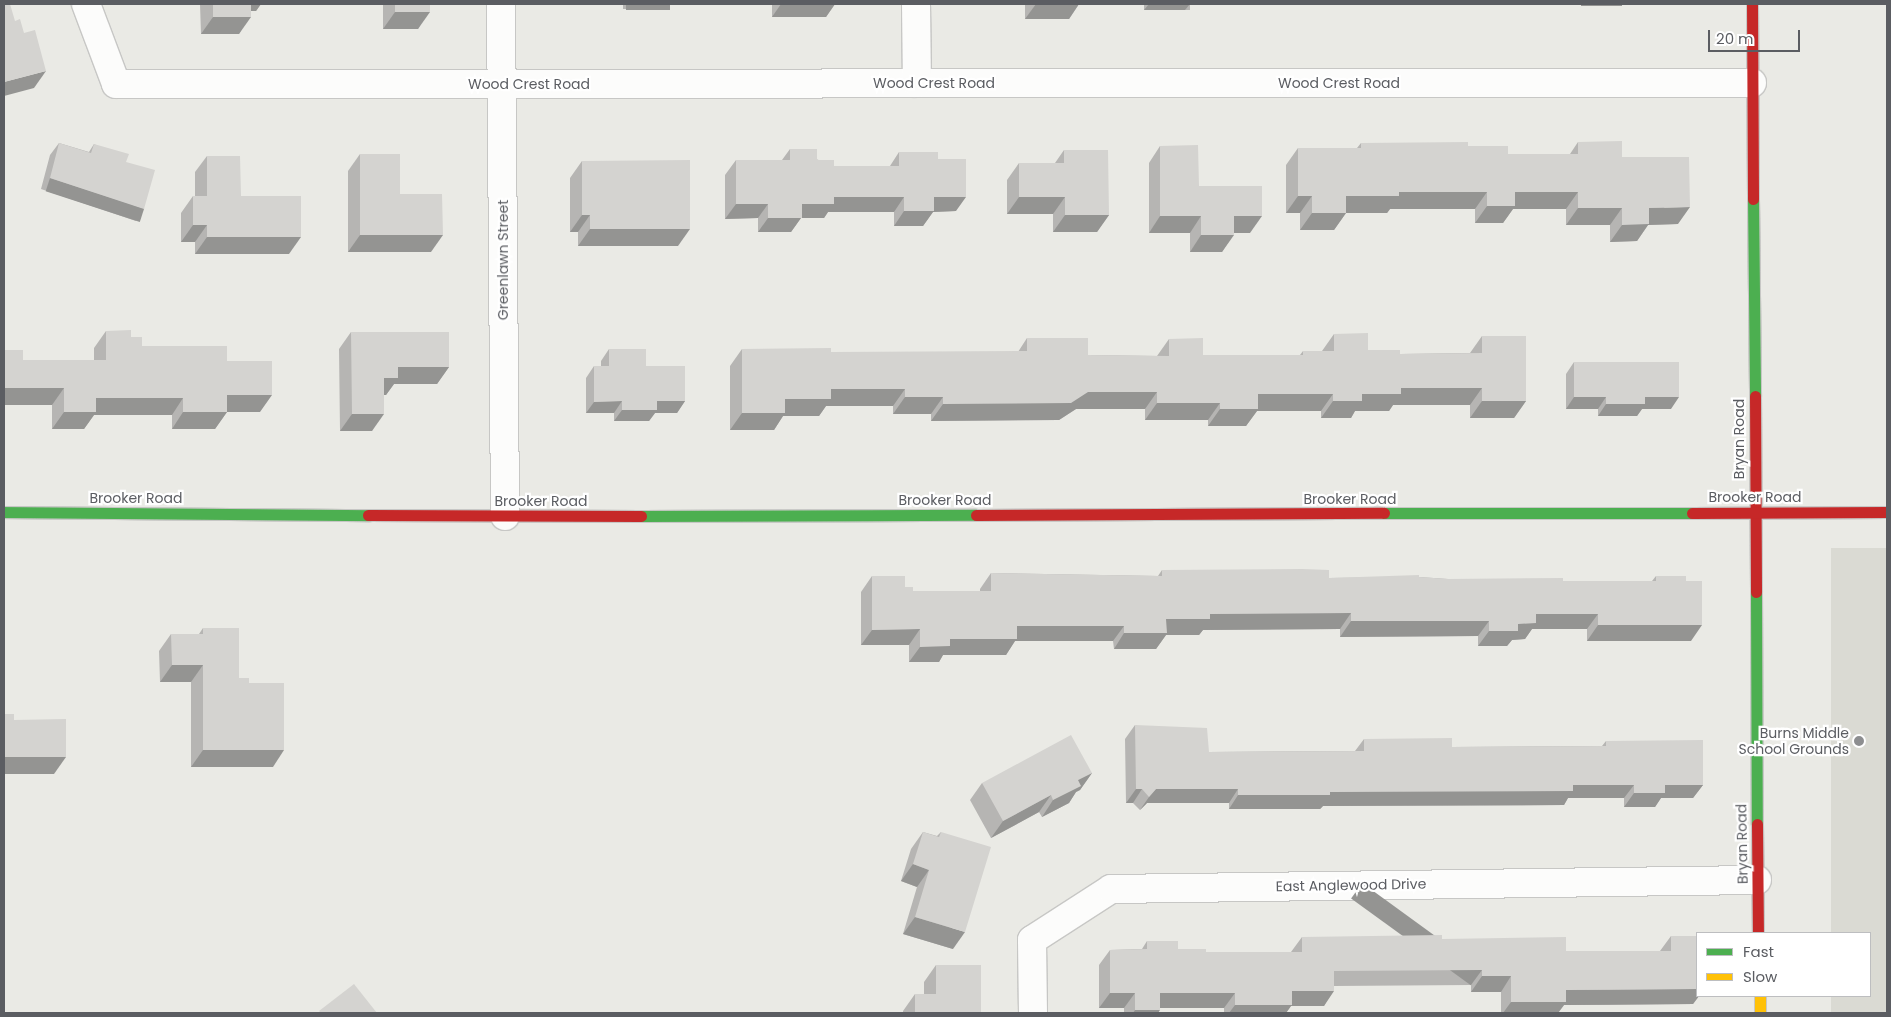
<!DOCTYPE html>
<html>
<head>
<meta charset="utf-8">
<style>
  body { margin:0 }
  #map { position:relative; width:1891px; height:1017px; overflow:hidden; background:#eaeae5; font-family:Poppins,sans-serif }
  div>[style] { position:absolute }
  .education>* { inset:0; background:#dadad3 }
  .roads { filter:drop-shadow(1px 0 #c7c7c5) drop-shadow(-1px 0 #c7c7c5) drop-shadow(0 1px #c7c7c5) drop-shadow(0 -1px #c7c7c5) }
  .street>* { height:28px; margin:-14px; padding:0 14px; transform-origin:14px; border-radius:14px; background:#fcfcfb }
  .fast>* { height:11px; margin:-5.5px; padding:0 5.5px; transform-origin:5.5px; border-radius:5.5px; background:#4caf50 }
  .slow>* { height:11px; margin:-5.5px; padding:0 5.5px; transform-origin:5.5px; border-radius:5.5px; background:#ffc107 }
  .jam>* { height:11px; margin:-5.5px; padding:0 5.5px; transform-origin:5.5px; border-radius:5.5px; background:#c62828 }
  .wall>* { inset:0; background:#b6b5b3; transform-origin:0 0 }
  .shaded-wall>* { inset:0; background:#949492; transform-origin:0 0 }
  .building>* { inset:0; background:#d4d3d0; transform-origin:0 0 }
  .dots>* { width:14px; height:14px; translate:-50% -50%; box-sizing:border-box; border:2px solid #fff; border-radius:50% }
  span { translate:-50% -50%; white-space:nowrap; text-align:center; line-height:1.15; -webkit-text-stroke:4.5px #fff; paint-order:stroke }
  .street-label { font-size:14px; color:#5b5d62 }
  .poi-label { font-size:14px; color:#5b5d62 }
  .right { translate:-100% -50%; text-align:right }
  .frame { position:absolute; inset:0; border:5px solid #5b5d62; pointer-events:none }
  .legend { position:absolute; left:1696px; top:932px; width:175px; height:65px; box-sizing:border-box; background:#fff; border:1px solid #bdbec0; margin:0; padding:6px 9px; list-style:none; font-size:15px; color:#5b5d62 }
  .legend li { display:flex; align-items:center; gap:10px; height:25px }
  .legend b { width:25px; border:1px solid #bdbec0 }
  .scale { position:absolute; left:1708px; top:30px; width:92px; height:22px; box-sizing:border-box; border:2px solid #5b5d62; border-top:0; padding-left:6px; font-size:15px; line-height:18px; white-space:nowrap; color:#5b5d62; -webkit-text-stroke:4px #fff; paint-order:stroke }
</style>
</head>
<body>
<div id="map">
  <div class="education">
    <div style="clip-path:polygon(1831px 548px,1887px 548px,1887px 1013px,1831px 1013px,1831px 996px,1870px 996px,1870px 933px,1831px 933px)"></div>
  </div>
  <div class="roads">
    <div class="street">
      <div style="left:86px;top:4px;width:85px;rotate:69.4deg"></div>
      <div style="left:116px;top:84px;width:1636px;rotate:-0.04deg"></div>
      <div style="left:501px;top:4px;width:512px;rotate:89.55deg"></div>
      <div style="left:916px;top:4px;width:79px;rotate:89.3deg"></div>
      <div style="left:1033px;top:1013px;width:73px;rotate:-90.8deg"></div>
      <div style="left:1032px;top:940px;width:94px;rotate:-32.8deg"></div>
      <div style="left:1111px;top:889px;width:646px;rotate:-0.8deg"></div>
    </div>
    <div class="fast">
      <div style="left:1753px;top:199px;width:197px;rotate:89.4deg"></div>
      <div style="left:4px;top:512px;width:364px;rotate:0.5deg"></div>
      <div style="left:1384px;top:513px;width:308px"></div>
      <div style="left:641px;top:516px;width:335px;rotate:-0.2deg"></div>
      <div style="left:1756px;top:592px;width:232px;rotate:89.8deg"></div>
    </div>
    <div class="slow">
      <div style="left:1760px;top:996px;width:17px;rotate:90deg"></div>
    </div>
    <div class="jam">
      <div style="left:1752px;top:4px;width:195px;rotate:89.7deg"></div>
      <div style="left:1755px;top:396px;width:196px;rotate:89.7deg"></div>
      <div style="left:1692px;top:513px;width:195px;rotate:-0.3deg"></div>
      <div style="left:368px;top:515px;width:273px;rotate:0.2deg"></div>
      <div style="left:976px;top:515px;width:408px;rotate:-0.3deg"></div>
      <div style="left:1757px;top:824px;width:109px;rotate:89.5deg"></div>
    </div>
  </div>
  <div class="wall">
    <div style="clip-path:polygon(200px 4px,261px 4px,256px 11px,251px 11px,239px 34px,201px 34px)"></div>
    <div style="clip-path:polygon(383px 4px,430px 4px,418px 29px,383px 29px)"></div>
    <div style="left:623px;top:4px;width:47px;height:5px"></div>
    <div style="clip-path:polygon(772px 4px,835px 4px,826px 17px,772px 17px)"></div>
    <div style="clip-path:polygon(1025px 4px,1079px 4px,1069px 19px,1025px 19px)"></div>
    <div style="left:1144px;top:4px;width:46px;height:6px"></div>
    <div style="clip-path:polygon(1578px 142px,1622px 157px,1678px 224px,1648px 225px,1637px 241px,1610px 242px,1610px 225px,1566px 225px,1566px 209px,1513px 209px,1503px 223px,1475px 223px,1475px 209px,1390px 209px,1387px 213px,1346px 213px,1334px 230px,1300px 230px,1300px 213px,1286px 213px,1286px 165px,1298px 148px,1357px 148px,1361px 143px,1468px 146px,1508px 154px,1570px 154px)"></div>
    <div style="clip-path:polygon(59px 143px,89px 152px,94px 144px,126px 162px,136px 221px,41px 189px,50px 155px)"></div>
    <div style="clip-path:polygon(1160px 146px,1199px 186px,1250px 233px,1234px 233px,1222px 252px,1190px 252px,1190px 233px,1149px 233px,1149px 163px)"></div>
    <div style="clip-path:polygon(790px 149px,834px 166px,890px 166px,899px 152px,938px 159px,956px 211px,933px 212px,923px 226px,894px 226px,894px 212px,828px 212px,824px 218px,801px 218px,791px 232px,758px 232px,758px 218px,725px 219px,725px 175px,736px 160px,782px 160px)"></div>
    <div style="clip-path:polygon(1064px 150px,1109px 215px,1097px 232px,1053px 232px,1053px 214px,1007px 214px,1007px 180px,1019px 163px,1055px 163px)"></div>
    <div style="clip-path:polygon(360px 154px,431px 252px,348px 252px,348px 171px)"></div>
    <div style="clip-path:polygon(207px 156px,241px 196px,289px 254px,195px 254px,195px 242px,181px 242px,181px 213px,193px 196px,195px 196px,195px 172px)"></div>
    <div style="clip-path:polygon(582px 161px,678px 246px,578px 246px,578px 232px,570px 232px,570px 178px)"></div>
    <div style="clip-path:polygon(106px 331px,131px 337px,142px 346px,227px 361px,260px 412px,227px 412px,215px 429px,172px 429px,172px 415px,94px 415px,84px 429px,52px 429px,52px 405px,4px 405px,23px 360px,94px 360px,94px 348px)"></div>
    <div style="clip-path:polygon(351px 332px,449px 367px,437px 384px,394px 384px,386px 395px,384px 395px,372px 431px,340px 431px,339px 349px)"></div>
    <div style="clip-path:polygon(1334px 334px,1368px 350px,1400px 354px,1470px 353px,1482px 336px,1526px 401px,1514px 418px,1470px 418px,1470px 405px,1393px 405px,1389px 411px,1355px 411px,1351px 418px,1321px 418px,1321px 411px,1257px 411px,1246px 426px,1208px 426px,1208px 420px,1145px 420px,1145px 409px,1076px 409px,1059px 420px,931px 421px,931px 414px,893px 414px,893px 406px,826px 406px,819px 416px,783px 416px,774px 430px,730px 430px,730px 366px,742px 349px,831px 352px,1018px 352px,1027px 338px,1088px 355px,1157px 356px,1169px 339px,1203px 355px,1300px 355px,1303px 351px,1322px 351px)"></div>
    <div style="clip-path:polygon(609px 349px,646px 366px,685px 401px,677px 413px,655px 413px,649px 421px,614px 421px,614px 413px,586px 413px,586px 378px,594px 366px,601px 366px,601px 361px)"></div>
    <div style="clip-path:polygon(1574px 362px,1671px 409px,1642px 409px,1637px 416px,1598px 416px,1598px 409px,1566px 409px,1566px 374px)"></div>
    <div style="clip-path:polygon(1162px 570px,1329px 578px,1419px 577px,1448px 579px,1563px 581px,1652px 581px,1656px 576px,1691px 641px,1587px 641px,1587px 629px,1532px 629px,1525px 639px,1512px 640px,1507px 646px,1478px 646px,1478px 636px,1340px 637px,1340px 629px,1203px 630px,1199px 635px,1166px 635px,1156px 649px,1114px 649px,1113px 641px,1015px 641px,1006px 655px,943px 655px,939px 662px,909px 662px,909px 645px,861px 645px,861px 592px,872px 576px,905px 587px,913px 591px,980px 591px,980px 589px,991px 573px,1158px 576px)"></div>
    <div style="clip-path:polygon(203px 628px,239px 678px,249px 683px,273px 767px,191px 767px,191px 682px,160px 682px,159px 651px,171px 634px,199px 634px)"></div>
    <div style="clip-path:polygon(1135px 725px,1209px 752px,1355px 751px,1364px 739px,1452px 747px,1602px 746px,1606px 741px,1703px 785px,1693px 798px,1661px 798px,1655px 807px,1624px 807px,1624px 798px,1568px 798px,1564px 805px,1323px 806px,1320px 809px,1229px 809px,1229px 803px,1147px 803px,1140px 810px,1133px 803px,1126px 803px,1125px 739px)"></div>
    <div style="clip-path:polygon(1092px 773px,1080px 790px,1076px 792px,1069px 803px,1042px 817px,1039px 812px,991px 838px,970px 800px,982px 783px)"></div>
    <div style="clip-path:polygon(923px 832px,937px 836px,941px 832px,953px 949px,903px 934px,917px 887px,901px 881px,911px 849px)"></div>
    <div style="clip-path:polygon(1671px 936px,1697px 996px,1699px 996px,1693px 1004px,1564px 1005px,1558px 1013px,1501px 1013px,1501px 992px,1471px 992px,1471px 985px,1334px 986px,1324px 1006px,1291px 1006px,1286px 1013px,1224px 1013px,1224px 1008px,1160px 1008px,1158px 1013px,1124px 1013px,1124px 1008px,1099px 1008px,1099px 965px,1110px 950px,1142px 949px,1147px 941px,1178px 949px,1206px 952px,1291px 952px,1302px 937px,1442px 939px,1566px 951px,1660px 951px)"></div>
    <div style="clip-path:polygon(936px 965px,981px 1013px,903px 1013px,903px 1011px,915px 994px,924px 994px,924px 982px)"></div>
  </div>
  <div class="shaded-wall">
    <div style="clip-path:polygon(244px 4px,261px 4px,256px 11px,239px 11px)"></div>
    <div style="left:626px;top:4px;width:44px;height:6px"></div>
    <div style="clip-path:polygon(781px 4px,835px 4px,826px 17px,772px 17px)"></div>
    <div style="clip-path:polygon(1036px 4px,1079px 4px,1069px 19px,1025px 19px)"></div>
    <div style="clip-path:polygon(1149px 4px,1190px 4px,1185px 10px,1144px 10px)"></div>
    <div style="left:1581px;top:4px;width:41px;height:2px"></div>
    <div style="clip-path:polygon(395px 12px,430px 12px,418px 29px,383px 29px)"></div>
    <div style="clip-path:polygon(213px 17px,251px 17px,239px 34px,201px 34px)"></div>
    <div style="clip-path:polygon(46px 71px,34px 88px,4px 96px,4px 82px)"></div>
    <div style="left:50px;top:178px;width:99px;height:14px;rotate:18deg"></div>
    <div style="clip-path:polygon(1399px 192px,1487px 192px,1475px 209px,1390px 209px,1387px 213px,1346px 213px,1334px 230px,1300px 230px,1312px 213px,1346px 196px)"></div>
    <div style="clip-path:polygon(1515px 192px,1578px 192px,1566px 209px,1513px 209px,1503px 223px,1475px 223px,1487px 206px)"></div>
    <div style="clip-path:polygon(1298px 196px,1312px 196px,1300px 213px,1286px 213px)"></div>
    <div style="clip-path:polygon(834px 197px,904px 197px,894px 212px,828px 212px,824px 218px,801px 218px,791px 232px,758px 232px,768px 218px,802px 204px)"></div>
    <div style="clip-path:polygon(934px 197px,966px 197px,956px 211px,933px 212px,923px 226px,894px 226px,904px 211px)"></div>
    <div style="clip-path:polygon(1019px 197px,1065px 197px,1053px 214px,1007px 214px)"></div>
    <div style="clip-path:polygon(736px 204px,768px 204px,758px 218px,725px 219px)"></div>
    <div style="clip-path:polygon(1690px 207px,1678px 224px,1648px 225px,1637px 241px,1610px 242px,1622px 225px,1649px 208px)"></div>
    <div style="clip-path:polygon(1578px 208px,1622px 208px,1610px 225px,1566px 225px)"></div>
    <div style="clip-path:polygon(582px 215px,590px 215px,578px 232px,570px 232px)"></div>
    <div style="clip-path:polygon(1065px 215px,1109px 215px,1097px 232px,1053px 232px)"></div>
    <div style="clip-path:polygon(1160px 216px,1201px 216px,1190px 233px,1149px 233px)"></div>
    <div style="clip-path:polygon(1234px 216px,1262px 216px,1250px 233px,1222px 233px)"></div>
    <div style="clip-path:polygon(193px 225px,207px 225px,195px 242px,181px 242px)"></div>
    <div style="clip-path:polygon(590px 229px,690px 229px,678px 246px,578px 246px)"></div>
    <div style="clip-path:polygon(360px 235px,443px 235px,431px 252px,348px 252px)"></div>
    <div style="clip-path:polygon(1201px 235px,1234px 235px,1222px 252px,1190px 252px)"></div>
    <div style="clip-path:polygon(207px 237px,301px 237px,289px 254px,195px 254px)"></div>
    <div style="clip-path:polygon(398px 367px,449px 367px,437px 384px,394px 384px,386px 395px,372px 395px,384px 378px)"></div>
    <div style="clip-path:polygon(4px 388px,64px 388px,52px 405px,4px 405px)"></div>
    <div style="clip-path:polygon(1401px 388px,1482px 388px,1470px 405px,1393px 405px,1389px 411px,1355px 411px,1351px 418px,1321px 418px,1333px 401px,1362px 394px)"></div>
    <div style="clip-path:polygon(831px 389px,905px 389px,893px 406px,826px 406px,819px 416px,783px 416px,774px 430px,730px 430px,742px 413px,785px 399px)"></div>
    <div style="clip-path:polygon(1088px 392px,1157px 392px,1145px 409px,1076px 409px,1059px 420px,931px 421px,943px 404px)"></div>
    <div style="clip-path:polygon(1258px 394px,1333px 394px,1321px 411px,1257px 411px,1246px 426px,1208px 426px,1220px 409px)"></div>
    <div style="clip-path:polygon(227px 395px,272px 395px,260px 412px,221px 412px,227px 412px,215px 429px,172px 429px,183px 412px)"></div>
    <div style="clip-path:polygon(905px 397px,943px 397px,931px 414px,893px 414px)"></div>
    <div style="clip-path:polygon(1574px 397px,1606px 397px,1598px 409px,1566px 409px)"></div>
    <div style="clip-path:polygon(1645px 397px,1679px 397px,1671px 409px,1642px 409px,1637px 416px,1598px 416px,1606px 404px)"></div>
    <div style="clip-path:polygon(96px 398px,183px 398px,172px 415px,94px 415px,84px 429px,52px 429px,64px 412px)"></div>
    <div style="clip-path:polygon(622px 401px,614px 413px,586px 413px,594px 402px)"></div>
    <div style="clip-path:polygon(657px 401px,685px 401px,677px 413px,655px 413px,649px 421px,614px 421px,622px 410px)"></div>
    <div style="clip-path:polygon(1482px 401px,1526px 401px,1514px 418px,1470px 418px)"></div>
    <div style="clip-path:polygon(1157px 403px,1220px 403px,1208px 420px,1145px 420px)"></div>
    <div style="clip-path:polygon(352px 414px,384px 414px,372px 431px,340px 431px)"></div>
    <div style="clip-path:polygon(1351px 613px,1340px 629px,1203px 630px,1199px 635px,1166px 635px,1156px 649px,1114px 649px,1124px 633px,1166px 619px,1210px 614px)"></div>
    <div style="clip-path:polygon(1536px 614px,1598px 614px,1587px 629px,1532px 629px,1525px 639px,1512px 640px,1507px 646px,1478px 646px,1489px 631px,1518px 624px)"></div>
    <div style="clip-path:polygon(1351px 621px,1489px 621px,1478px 636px,1340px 637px)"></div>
    <div style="clip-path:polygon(1598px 625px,1702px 625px,1691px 641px,1587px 641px)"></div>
    <div style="clip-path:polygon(1017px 626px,1124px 626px,1113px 641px,1015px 641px,1006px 655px,943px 655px,939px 662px,909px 662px,920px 647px,950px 639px)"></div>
    <div style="clip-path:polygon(920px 629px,909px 645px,861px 645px,872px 630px)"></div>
    <div style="clip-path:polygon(172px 665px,203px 665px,191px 682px,160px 682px)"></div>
    <div style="clip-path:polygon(203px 750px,284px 750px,273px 767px,191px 767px)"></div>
    <div style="clip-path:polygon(4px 757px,66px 757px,54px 774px,4px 774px)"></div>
    <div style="clip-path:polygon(1092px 773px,1080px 790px,1076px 792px,1069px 803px,1042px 817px,1053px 800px,1078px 780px)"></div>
    <div style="clip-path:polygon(1573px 785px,1634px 785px,1624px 798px,1568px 798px,1564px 805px,1323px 806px,1320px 809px,1229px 809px,1238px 795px,1330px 792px)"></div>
    <div style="clip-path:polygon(1665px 785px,1703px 785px,1693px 798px,1661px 798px,1655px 807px,1624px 807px,1634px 793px)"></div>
    <div style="clip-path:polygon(1136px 789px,1142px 789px,1133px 803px,1126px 803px)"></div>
    <div style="clip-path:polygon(1156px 789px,1238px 789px,1229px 803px,1147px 803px,1140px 810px,1149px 797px)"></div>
    <div style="clip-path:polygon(1051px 795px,1039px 812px,991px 838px,1003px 821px)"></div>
    <div style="clip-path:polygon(913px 864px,929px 870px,917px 887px,901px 881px)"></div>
    <div style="clip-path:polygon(915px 917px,965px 932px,953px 949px,903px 934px)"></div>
    <div style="left:1482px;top:970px;width:19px;height:148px;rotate:126deg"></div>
    <div style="clip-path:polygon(1482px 976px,1511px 976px,1501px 992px,1471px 992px)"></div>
    <div style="clip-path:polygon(1697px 989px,1697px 996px,1699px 996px,1693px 1004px,1564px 1005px,1558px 1013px,1503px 1013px,1511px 1002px,1566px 990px)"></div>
    <div style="clip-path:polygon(1292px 991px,1334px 991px,1324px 1006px,1291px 1006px,1286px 1013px,1229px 1013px,1235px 1005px)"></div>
    <div style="clip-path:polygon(1110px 993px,1135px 993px,1124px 1008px,1099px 1008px)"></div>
    <div style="clip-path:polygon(1160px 993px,1235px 993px,1224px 1008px,1149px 1008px)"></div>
    <div style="clip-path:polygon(1135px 1010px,1160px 1010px,1158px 1013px,1133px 1013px)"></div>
  </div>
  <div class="building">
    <div style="clip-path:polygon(4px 4px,10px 4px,15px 21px,20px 19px,24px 33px,35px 30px,46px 71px,4px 82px)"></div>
    <div style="left:213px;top:4px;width:38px;height:13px"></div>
    <div style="left:395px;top:4px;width:35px;height:8px"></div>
    <div style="clip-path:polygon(1622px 141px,1622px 157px,1689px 157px,1690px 207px,1649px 208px,1649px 224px,1622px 225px,1622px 208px,1578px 208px,1578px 192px,1515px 192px,1515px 206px,1487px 206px,1487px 192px,1399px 192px,1399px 196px,1346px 196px,1346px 213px,1312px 213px,1312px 196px,1298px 196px,1298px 148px,1361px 148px,1361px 143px,1468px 142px,1468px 146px,1508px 146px,1508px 154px,1578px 154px,1578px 142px)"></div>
    <div style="clip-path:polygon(59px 143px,91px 153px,94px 144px,129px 154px,126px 162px,155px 170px,144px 209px,50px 178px)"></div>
    <div style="clip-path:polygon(1198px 145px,1199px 186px,1262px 186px,1262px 216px,1234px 216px,1234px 235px,1201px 235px,1201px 216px,1160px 216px,1160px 146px)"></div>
    <div style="clip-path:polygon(790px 149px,817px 149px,817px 160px,834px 160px,834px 166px,899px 166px,899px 152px,938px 152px,938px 159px,966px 159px,966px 197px,934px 197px,934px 211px,904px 211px,904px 197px,834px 197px,834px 204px,802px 204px,802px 218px,768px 218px,768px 204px,736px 204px,736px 160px,790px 160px)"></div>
    <div style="clip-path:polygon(1064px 150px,1108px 150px,1109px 215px,1065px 215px,1065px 197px,1019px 197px,1019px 163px,1064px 163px)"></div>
    <div style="clip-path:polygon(360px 154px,400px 154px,400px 194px,442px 194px,443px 235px,360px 235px)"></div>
    <div style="clip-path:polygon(207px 156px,240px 156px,241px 196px,301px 196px,301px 237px,207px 237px,207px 225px,193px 225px,193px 196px,207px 196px)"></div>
    <div style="clip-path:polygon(690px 160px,690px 229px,590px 229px,590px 215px,582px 215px,582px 161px)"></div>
    <div style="clip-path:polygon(131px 330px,131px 337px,142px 337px,142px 346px,227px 346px,227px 361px,272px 361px,272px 395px,227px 395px,227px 412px,183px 412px,183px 398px,96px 398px,96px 412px,64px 412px,64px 388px,4px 388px,4px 350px,23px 350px,23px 360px,106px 360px,106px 331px)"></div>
    <div style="clip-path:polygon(351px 332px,449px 332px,449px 367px,398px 367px,398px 378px,384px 378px,384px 414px,352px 414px)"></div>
    <div style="clip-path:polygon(1368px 333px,1368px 350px,1400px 350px,1400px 354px,1482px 353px,1482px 336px,1526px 336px,1526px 401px,1482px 401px,1482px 388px,1401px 388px,1401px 394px,1362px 394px,1362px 401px,1333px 401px,1333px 394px,1258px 394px,1258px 409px,1220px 409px,1220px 403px,1157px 403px,1157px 392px,1088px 392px,1071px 403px,943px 404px,943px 397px,905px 397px,905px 389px,831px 389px,831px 399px,785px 399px,785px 413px,742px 413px,742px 349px,831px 348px,831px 352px,1027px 351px,1027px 338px,1088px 338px,1088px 355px,1169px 356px,1169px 339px,1203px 338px,1203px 355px,1303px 355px,1303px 351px,1334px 351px,1334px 334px)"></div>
    <div style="clip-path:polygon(609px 349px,646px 349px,646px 366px,685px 366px,685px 401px,657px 401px,657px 410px,622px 410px,622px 401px,594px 402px,594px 366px,609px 366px)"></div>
    <div style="clip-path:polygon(1574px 362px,1679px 362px,1679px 397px,1645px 397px,1645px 404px,1606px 404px,1606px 397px,1574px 397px)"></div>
    <div style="clip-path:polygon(1302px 569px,1329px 570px,1329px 578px,1419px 575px,1419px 577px,1448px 579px,1563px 578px,1563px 581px,1656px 581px,1656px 576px,1686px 576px,1686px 581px,1702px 581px,1702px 625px,1598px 625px,1598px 614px,1536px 614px,1536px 623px,1518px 624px,1518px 631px,1489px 631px,1489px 621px,1351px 621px,1351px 613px,1210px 614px,1210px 619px,1166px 619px,1167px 633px,1124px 633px,1124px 626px,1017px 626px,1017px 639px,950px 639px,950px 646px,920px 647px,920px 629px,872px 630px,872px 576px,905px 576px,905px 587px,913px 587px,913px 591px,991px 591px,991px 573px,1162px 576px,1162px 570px)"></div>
    <div style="clip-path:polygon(203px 628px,239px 628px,239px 678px,249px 678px,249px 683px,284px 683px,284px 750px,203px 750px,203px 665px,172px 665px,171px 634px,203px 634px)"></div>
    <div style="clip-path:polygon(4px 714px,14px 714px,14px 720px,66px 719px,66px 757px,4px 757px)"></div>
    <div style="clip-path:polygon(1135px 725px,1207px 728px,1209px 752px,1364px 751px,1364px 739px,1452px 738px,1452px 747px,1606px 746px,1606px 741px,1703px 740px,1703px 785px,1665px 785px,1665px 793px,1634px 793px,1634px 785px,1573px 785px,1573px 791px,1330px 792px,1330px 795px,1238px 795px,1238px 789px,1156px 789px,1149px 797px,1142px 789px,1136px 789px)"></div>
    <div style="clip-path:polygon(1071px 735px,1092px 773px,1078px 780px,1081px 786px,1053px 800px,1051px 795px,1003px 821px,982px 783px)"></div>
    <div style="clip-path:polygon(923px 832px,939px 837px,941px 832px,991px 847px,965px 932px,915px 917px,929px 870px,913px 864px)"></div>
    <div style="clip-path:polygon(1442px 935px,1442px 939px,1566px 937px,1566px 951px,1671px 951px,1671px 936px,1697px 936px,1697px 989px,1566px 990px,1566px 1002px,1511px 1002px,1511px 976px,1482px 976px,1482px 970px,1334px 971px,1334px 991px,1292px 991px,1292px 1005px,1235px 1005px,1235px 993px,1160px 993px,1160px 1010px,1135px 1010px,1135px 993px,1110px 993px,1110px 950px,1147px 949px,1147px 941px,1178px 941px,1178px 949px,1206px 949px,1206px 952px,1302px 952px,1302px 937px)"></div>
    <div style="clip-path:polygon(936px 965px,981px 965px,981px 1013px,915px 1013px,915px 994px,936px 994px)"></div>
    <div style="clip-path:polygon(354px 984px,377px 1013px,321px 1013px,319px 1011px)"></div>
  </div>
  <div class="dots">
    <div style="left:1859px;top:741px;background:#8d8e90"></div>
  </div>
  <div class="street-label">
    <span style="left:934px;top:83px">Wood Crest Road</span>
    <span style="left:1339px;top:83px">Wood Crest Road</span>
    <span style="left:529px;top:84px">Wood Crest Road</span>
    <span style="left:503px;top:260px;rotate:-90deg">Greenlawn Street</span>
    <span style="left:1739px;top:439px;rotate:-90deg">Bryan Road</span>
    <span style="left:1755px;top:497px">Brooker Road</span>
    <span style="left:136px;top:498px">Brooker Road</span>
    <span style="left:1350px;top:499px">Brooker Road</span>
    <span style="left:945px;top:500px">Brooker Road</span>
    <span style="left:541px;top:501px">Brooker Road</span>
    <span style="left:1742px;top:844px;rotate:-91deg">Bryan Road</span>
    <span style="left:1351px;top:885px;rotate:-1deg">East Anglewood Drive</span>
  </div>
  <div class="poi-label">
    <span class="right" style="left:1849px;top:741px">Burns Middle<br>School Grounds</span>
  </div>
  <div class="frame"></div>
  <ul class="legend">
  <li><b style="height:6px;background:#4caf50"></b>Fast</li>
  <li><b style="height:6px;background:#ffc107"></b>Slow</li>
  </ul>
  <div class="scale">20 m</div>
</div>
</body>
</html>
